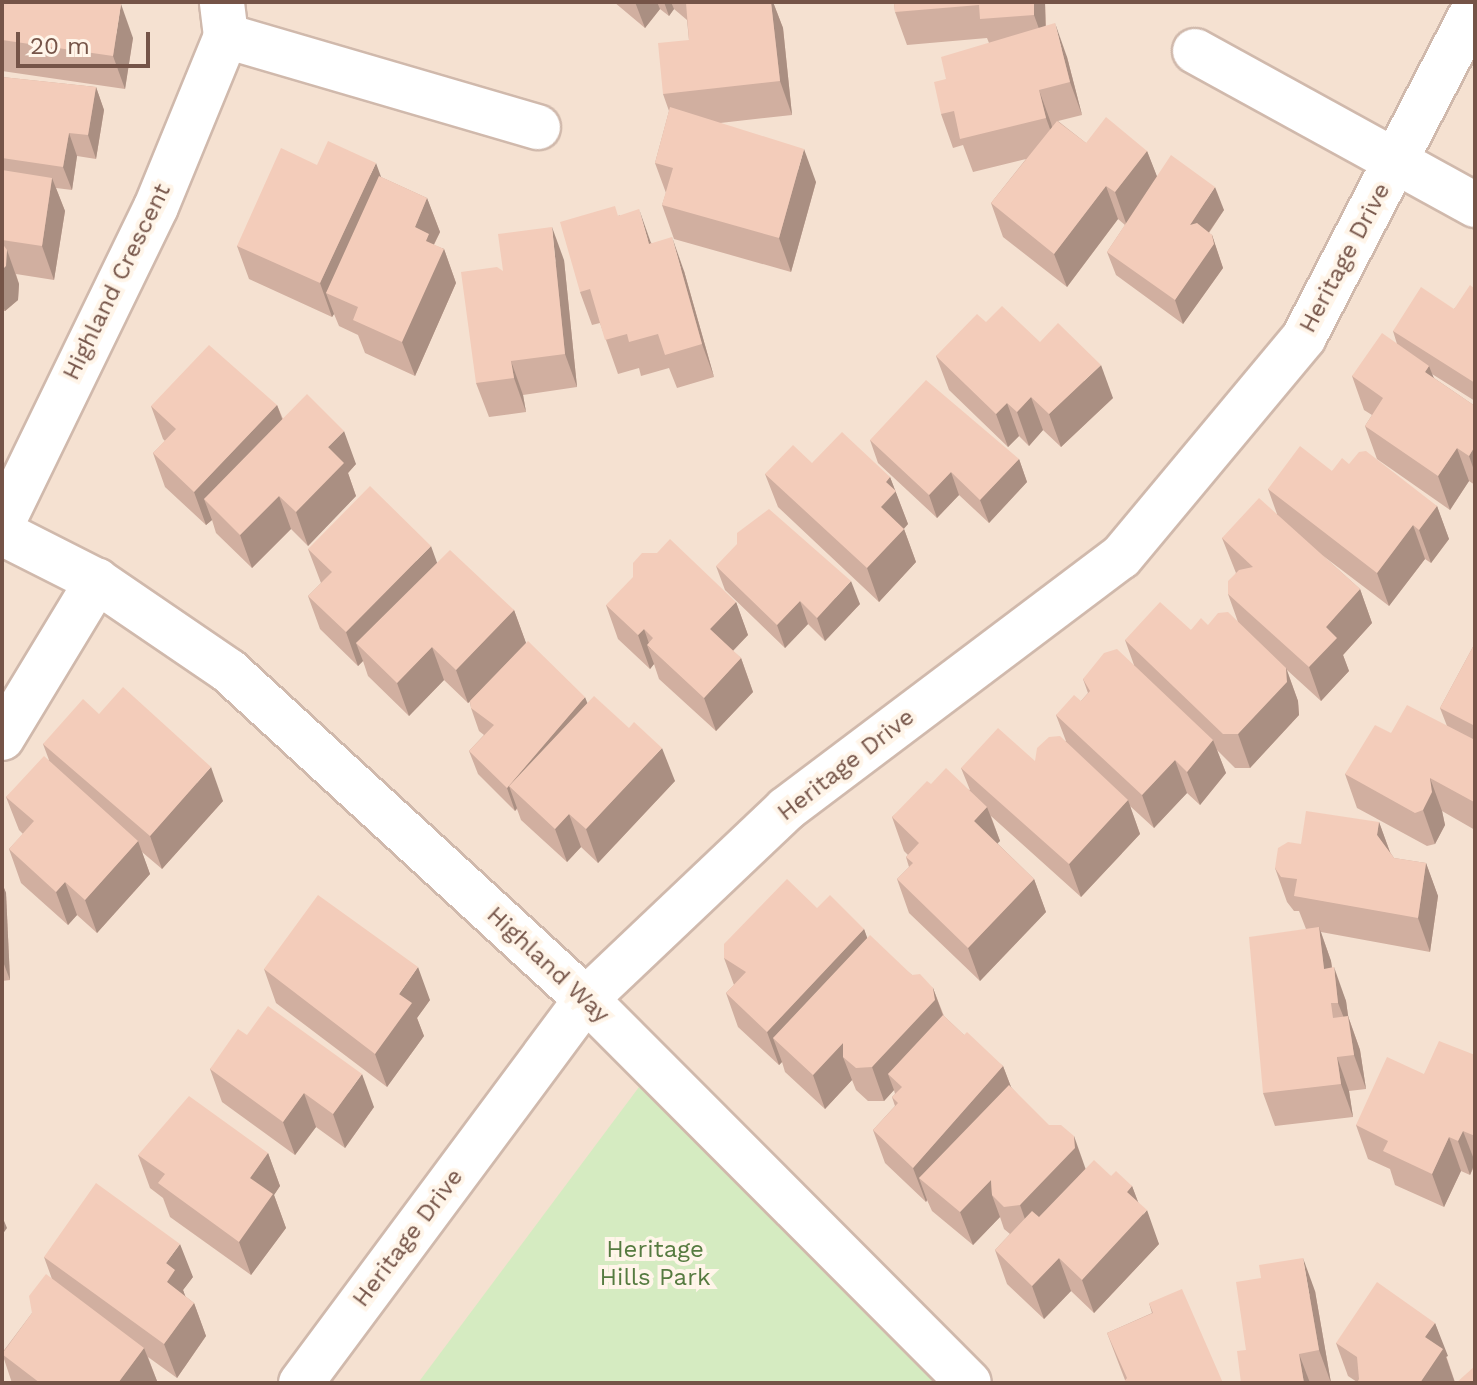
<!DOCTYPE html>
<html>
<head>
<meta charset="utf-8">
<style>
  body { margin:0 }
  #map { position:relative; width:1477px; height:1385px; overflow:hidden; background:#fdf0e3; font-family:"Work Sans",sans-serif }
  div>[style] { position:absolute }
  .residential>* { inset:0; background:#f5e1d1; transform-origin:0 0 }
  .green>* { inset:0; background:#d5ebc1 }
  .roads { filter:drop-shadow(2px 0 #d0b9ac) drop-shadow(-2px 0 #d0b9ac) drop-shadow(0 2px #d0b9ac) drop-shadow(0 -2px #d0b9ac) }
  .minor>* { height:44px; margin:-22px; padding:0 22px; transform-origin:22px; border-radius:22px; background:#fff }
  .wall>* { inset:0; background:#d1afa0 }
  .shaded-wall>* { inset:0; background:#aa8f82 }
  .building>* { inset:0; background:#f3ccba }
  span { translate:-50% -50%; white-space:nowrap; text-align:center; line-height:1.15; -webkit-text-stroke:8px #fff5e9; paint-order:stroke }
  .street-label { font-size:24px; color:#755448 }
  .park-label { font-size:24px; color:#567b40 }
  .frame { position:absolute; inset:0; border:4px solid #755448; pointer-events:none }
  .scale { position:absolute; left:16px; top:32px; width:134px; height:36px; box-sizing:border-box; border:4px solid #755448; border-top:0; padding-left:10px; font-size:24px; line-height:28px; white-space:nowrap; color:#755448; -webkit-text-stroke:6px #fff5e9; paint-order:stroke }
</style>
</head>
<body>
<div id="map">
  <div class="residential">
    <div style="left:2px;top:2px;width:1473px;height:1381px"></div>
  </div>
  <div class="green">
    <div style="clip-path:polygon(639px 1087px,957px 1383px,418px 1383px)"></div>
  </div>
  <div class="roads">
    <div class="minor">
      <div style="left:226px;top:36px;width:325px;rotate:16.3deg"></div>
      <div style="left:1195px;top:51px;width:320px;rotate:28.8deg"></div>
      <div style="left:2px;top:524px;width:352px;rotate:-64.1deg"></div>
      <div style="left:156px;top:207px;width:185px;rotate:-67.7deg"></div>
      <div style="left:226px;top:36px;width:34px;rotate:-97deg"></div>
      <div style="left:2px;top:533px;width:106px;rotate:26.8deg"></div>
      <div style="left:97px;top:581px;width:160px;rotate:34.3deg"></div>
      <div style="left:229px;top:671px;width:485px;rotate:42.6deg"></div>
      <div style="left:586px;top:999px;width:542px;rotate:45.07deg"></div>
      <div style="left:2px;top:738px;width:184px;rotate:-58.8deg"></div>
      <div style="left:301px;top:1383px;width:478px;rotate:-53.4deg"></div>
      <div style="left:586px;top:999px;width:276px;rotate:-43.5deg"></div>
      <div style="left:786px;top:809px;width:419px;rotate:-37deg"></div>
      <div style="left:1121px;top:557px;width:286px;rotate:-50.2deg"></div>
      <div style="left:1304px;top:337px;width:372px;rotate:-62.6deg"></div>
    </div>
  </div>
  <div class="wall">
    <div style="clip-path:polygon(2px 2px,133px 38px,125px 89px,2px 71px)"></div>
    <div style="clip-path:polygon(614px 2px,773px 2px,783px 28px,792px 115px,720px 123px,816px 182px,791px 272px,674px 239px,662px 205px,666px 193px,655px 163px,669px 111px,663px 94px,689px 40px,687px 20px,674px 9px,669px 16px,660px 9px,645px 28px)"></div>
    <div style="clip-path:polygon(894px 2px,1045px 2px,1046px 26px,1067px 57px,1082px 115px,1058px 121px,1086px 143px,1147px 151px,1157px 177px,1224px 210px,1209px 233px,1212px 235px,1223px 268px,1183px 324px,1116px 275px,1107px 252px,1125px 225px,1118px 219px,1067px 287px,1003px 237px,991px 203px,1026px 159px,973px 172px,963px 145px,953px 148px,941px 114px,946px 79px,989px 43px,987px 38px,907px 45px,895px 12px)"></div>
    <div style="clip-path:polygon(2px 77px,96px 87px,104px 110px,96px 159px,77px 156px,72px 190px,56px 188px,65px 211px,54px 280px,16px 274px,19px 284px,18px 300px,5px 311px,2px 311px)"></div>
    <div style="clip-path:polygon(317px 165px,381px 177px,427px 198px,440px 232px,434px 245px,444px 249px,456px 283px,415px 376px,365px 353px,358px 335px,339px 326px,334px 314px,332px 317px,249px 279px,237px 246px)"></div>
    <div style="clip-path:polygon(619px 215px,684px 271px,714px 377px,677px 388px,669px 368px,641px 376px,639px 368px,618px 374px,600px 323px,592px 325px,580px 292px)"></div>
    <div style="clip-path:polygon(564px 260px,577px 387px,523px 395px,526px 412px,489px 417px,476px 383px,503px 271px)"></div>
    <div style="clip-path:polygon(1475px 289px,1475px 401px,1432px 374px,1434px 378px,1475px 406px,1475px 485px,1469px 481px,1450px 510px,1377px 459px,1365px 426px,1372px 415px,1364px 410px,1352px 376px,1397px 344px,1393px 331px,1454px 309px)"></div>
    <div style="clip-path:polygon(986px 322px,1113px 398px,1061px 447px,1043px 430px,1029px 446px,1019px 436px,1008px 447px,949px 390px,936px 356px)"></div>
    <div style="clip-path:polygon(277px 405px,283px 419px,356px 464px,348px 473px,356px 496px,308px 546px,291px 529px,252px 568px,216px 533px,212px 520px,206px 525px,165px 487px,153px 453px,165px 441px,163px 439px,151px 406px)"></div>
    <div style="clip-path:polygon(870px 440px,1019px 459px,1027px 482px,989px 523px,959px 495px,937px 518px,878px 463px)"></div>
    <div style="clip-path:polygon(812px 463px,890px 477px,908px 524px,904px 529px,916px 562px,879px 602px,778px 507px,765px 474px)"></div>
    <div style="clip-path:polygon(1349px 464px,1437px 506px,1449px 539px,1431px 563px,1425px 559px,1389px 606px,1322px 555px,1360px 589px,1372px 623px,1343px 655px,1349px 671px,1321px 701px,1287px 670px,1298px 701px,1299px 715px,1250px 768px,1235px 768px,1217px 750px,1226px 773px,1200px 805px,1187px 793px,1154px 828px,1130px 806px,1140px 834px,1081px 897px,991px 816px,1000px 841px,997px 843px,1034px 879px,1046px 912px,980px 981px,909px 913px,897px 879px,909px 867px,906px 857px,908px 855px,904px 851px,892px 817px,931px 784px,970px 790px,961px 768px,1035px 761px,1066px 741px,1056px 715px,1081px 701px,1088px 693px,1083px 679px,1134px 665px,1125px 640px,1191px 630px,1208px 625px,1238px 622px,1228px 594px,1236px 573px,1222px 538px,1277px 514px,1268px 489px,1332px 471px)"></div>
    <div style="clip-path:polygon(308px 549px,437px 563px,514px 610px,526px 643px,587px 703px,675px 781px,598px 863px,581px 847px,567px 862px,521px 820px,517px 809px,515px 811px,478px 774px,469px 751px,484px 735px,479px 731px,471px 708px,470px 702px,468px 703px,444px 680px,409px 716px,368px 676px,363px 661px,358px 666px,320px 629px,308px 596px,321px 583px)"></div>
    <div style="clip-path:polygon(716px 566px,860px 604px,825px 641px,808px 624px,785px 648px,725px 590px)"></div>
    <div style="clip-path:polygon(736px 602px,748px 635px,733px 651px,741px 658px,753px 692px,716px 731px,659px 679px,654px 664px,650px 669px,618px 639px,606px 605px)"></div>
    <div style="clip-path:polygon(1475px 643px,1475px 830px,1442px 811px,1445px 825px,1435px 844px,1427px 846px,1357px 808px,1345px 774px,1391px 733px,1447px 726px,1440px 708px)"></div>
    <div style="clip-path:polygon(99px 714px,223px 801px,162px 869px,142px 852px,150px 874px,97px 933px,77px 915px,68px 925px,21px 883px,9px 849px,23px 834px,19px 830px,6px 797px,49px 760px,43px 744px)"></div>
    <div style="clip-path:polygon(1379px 822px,1390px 852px,1394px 858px,1426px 863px,1438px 896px,1430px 952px,1321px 932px,1331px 961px,1332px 967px,1346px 1001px,1348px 1016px,1360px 1050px,1366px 1089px,1349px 1091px,1353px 1117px,1275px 1126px,1263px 1093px,1306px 929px,1299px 911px,1294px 911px,1287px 902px,1275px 868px,1301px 844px)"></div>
    <div style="clip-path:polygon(2px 883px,6px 893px,10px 980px,2px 981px)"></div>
    <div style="clip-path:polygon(817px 908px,864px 929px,867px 938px,912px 975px,933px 988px,944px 1016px,964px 1035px,1003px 1066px,1011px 1087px,1085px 1169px,1111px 1176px,1132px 1186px,1138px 1202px,1159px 1244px,1094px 1313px,1071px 1291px,1044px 1319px,1007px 1284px,995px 1250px,1010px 1234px,1004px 1229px,1000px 1217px,973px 1245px,932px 1211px,927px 1200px,926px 1202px,885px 1163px,873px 1130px,895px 1106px,892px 1097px,895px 1094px,894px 1090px,884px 1101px,868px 1101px,856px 1090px,852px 1080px,825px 1109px,785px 1072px,782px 1062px,779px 1065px,738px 1027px,726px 993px,734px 985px,724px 958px)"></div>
    <div style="clip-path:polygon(264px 969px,430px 1000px,417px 1018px,424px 1036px,387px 1087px,276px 1003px)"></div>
    <div style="clip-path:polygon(247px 1035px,374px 1107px,345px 1148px,316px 1127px,295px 1155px,222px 1102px,210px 1069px)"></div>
    <div style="clip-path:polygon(1475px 1055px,1475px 1165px,1470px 1175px,1461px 1171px,1444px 1207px,1395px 1185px,1390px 1169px,1368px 1159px,1356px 1125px,1424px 1074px)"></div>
    <div style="clip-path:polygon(268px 1153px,280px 1186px,274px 1195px,286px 1228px,251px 1275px,170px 1217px,163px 1198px,150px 1188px,138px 1155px)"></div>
    <div style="clip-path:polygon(44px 1257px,193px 1277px,183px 1290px,185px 1296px,194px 1303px,206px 1336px,177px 1378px,148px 1357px,157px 1381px,155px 1383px,12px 1383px,2px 1353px,32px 1313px,52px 1279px)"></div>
    <div style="clip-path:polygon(1315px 1291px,1331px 1383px,1241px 1383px,1246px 1350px)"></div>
    <div style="clip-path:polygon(1149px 1303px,1223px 1383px,1125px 1380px,1107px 1333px,1152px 1313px)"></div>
    <div style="clip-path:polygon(1435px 1323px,1455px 1382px,1357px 1382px,1348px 1376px,1336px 1343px)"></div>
  </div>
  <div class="shaded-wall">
    <div style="clip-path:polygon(635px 2px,657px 2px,660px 9px,645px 28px)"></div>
    <div style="clip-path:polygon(664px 2px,671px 2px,674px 9px,669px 16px)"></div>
    <div style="clip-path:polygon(771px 2px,773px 2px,783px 28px,792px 115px,780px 81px)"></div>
    <div style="clip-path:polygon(1034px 2px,1045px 2px,1046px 48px,1034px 15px)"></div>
    <div style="clip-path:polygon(121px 4px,133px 38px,125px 89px,113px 56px)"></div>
    <div style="clip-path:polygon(1055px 23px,1067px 57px,1082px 115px,1070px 82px)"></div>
    <div style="clip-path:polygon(96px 87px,104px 110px,96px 159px,88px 135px)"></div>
    <div style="clip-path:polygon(1039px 90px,1051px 123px,1058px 151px,1046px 118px)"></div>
    <div style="clip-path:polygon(69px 133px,77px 156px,72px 190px,63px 167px)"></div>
    <div style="clip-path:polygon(804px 149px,816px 182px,791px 272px,779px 238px)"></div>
    <div style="clip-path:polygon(1147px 151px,1160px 184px,1127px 226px,1115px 192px)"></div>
    <div style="clip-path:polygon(376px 163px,388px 196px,326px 293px,334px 314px,332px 317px,320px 283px)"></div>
    <div style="clip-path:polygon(52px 178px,65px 211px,54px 280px,42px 246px)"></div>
    <div style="clip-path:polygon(1106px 186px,1118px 219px,1067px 287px,1054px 254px)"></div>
    <div style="clip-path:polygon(1215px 187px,1224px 210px,1198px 248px,1190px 225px)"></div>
    <div style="clip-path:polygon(427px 198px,440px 232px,433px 246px,444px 249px,456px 283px,415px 376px,402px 342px,415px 227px)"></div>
    <div style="clip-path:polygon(639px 209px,651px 243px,649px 244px)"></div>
    <div style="clip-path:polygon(552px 227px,564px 260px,577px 387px,565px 354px)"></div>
    <div style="clip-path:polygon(1212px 235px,1223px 268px,1183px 324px,1175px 300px)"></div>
    <div style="clip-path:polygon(672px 237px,684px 271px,714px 377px,702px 344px)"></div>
    <div style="clip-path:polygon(7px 250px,19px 284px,18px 300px,5px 311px,2px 304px,2px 270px)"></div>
    <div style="clip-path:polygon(511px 361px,523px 395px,526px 412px,514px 378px)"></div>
    <div style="clip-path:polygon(1101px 365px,1113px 398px,1061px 447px,1049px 414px)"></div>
    <div style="clip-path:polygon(1429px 366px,1442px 399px,1425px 372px)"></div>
    <div style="clip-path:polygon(1031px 397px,1043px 430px,1029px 446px,1017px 412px)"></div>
    <div style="clip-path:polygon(1007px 403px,1019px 436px,1008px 447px,996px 414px)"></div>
    <div style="clip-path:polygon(277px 405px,289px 438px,204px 499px,212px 520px,206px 525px,194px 492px)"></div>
    <div style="clip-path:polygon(344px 431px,356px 464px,348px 473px,356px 496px,308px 546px,296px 512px,328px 447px)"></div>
    <div style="clip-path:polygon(1475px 446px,1475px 473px,1469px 456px)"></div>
    <div style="clip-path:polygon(1457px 448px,1469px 481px,1450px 510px,1438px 476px)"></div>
    <div style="clip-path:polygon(1019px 459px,1027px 482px,989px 523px,980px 500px)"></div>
    <div style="clip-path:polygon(951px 472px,959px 495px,937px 518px,929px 495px)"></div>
    <div style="clip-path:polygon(890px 477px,908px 524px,894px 539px,904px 529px,916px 562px,879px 602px,867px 568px,886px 482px)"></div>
    <div style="clip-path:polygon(279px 496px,291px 529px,252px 568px,240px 535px)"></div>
    <div style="clip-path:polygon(1437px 506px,1449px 539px,1431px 563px,1419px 530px)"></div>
    <div style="clip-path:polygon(1413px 525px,1425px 559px,1389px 606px,1377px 573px)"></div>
    <div style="clip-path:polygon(431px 546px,443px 579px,356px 643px,363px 661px,358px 666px,346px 632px)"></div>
    <div style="clip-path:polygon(851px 581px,860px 604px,825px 641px,817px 618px)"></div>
    <div style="clip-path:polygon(1360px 589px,1372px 623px,1343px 655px,1349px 671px,1321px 701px,1309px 667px,1326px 627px)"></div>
    <div style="clip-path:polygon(800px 601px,808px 624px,785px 648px,777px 625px)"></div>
    <div style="clip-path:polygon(736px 602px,748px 635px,722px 662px,710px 629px)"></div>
    <div style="clip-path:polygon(514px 610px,526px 643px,468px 703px,456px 670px)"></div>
    <div style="clip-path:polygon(644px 629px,651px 649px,647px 645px,654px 664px,650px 669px,638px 635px)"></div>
    <div style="clip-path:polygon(432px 647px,444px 680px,409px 716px,397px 683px)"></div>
    <div style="clip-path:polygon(741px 658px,753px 692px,716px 731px,704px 698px)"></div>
    <div style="clip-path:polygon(1286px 668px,1298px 701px,1299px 715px,1250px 768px,1238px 734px)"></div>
    <div style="clip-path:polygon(585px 697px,594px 720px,509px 786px,517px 808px,515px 811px,507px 788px)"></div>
    <div style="clip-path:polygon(1213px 740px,1226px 773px,1200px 805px,1187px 772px)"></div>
    <div style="clip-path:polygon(662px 748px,675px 781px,598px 863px,586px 829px)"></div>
    <div style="clip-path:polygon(1175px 760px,1187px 793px,1154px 828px,1142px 795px)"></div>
    <div style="clip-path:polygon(211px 767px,223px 801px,162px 869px,150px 836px)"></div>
    <div style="clip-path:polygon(1430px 778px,1442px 811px,1445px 825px,1435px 844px,1423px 810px)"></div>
    <div style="clip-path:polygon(1128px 800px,1140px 834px,1081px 897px,1069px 864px)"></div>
    <div style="clip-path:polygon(987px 807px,1000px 841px,987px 854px,974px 821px)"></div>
    <div style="clip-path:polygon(569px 814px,581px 847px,567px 862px,555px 829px)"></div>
    <div style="clip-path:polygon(1379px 822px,1391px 855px,1377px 835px)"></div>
    <div style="clip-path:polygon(138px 841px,150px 874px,97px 933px,85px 900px)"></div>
    <div style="clip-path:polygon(1426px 863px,1438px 896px,1430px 952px,1418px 918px)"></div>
    <div style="clip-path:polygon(1034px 879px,1046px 912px,980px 981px,968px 948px)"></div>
    <div style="clip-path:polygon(65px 882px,77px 915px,68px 925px,56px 892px)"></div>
    <div style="clip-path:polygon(2px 883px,6px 893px,10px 980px,2px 959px)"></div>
    <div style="clip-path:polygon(1319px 927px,1331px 961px,1336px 1002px,1324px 969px)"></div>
    <div style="clip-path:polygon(864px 929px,876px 962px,773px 1038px,782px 1062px,779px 1065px,767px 1032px)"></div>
    <div style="clip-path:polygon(418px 967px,430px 1000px,417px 1018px,424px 1036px,387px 1087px,375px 1054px,399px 994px)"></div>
    <div style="clip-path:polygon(1334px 967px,1346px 1001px,1351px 1036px,1338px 1003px)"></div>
    <div style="clip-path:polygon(933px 988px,945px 1021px,888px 1074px,894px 1090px,884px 1101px,872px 1067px)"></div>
    <div style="clip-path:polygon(1348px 1016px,1360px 1050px,1366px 1089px,1354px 1055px)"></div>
    <div style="clip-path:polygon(843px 1043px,843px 1057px,852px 1080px,825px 1109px,813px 1075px)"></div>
    <div style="clip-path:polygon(1337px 1057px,1349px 1091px,1353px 1117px,1341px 1084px)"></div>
    <div style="clip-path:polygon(1003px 1066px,1016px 1100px,919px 1178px,927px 1200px,926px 1202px,913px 1168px)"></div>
    <div style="clip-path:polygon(362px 1074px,374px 1107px,345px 1148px,333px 1114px)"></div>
    <div style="clip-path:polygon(304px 1093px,316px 1127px,295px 1155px,283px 1122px)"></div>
    <div style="clip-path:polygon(1463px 1131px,1475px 1162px,1470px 1175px,1458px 1141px)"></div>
    <div style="clip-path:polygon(1074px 1136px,1086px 1170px,1032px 1239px,1020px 1205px)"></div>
    <div style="clip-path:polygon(1449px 1137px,1461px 1171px,1444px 1207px,1432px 1174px)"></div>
    <div style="clip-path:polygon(268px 1153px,280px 1186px,274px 1195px,286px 1228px,251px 1275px,239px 1242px,250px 1178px)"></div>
    <div style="clip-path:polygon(991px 1180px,992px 1195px,1000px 1217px,973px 1245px,960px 1212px)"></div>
    <div style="clip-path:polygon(1132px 1186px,1143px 1215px,1147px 1210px,1159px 1244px,1094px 1313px,1082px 1280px,1127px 1192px)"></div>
    <div style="clip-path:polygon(2px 1216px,7px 1228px,2px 1235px)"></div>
    <div style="clip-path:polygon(180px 1244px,193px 1277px,183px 1290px,188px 1303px,167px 1282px,166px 1263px)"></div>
    <div style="clip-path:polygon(1059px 1258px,1071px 1291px,1044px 1319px,1032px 1286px)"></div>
    <div style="clip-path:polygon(1303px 1258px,1315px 1291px,1331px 1383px,1319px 1350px)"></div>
    <div style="clip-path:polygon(194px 1303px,206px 1336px,177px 1378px,164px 1344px)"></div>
    <div style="clip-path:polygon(1435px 1323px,1448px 1356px,1446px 1357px,1455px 1383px,1420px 1383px,1425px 1337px)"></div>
    <div style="clip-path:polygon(144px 1348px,157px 1381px,155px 1383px,118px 1383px)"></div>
    <div style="clip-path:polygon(1299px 1354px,1310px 1383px,1304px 1383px)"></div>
  </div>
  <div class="building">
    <div style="clip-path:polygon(2px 2px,106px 2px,121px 4px,113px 56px,2px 40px)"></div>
    <div style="clip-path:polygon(698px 2px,771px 2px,780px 81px,663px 94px,658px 43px,689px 40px,686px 3px)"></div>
    <div style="clip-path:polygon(894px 2px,1034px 2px,1034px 15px,980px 19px,979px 5px,895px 12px)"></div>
    <div style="clip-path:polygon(1055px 23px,1070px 82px,1039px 90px,1046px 118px,960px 139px,954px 111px,941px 114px,934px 82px,946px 79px,941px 57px)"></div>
    <div style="clip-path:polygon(2px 77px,96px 87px,88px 135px,69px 133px,63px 167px,2px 158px)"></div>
    <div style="clip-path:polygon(670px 107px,804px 149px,779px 238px,662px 205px,673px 168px,655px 163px)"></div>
    <div style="clip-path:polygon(1106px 117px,1147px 151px,1115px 192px,1106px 186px,1054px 254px,991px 203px,1057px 121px,1086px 143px)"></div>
    <div style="clip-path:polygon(328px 141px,376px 163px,320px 283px,237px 246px,281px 148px,317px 165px)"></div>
    <div style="clip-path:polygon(1171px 155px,1215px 187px,1190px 225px,1197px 223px,1212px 235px,1214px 244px,1175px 300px,1107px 252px)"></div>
    <div style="clip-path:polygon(2px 170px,52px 178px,42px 246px,2px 240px)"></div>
    <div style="clip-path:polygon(379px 176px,427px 198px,415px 227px,429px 234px,426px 241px,444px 249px,402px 342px,353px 320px,358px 307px,326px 293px)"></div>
    <div style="clip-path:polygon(615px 206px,618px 216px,639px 209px,649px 244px,672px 237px,702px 344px,665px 355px,658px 334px,629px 342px,627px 334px,605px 340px,590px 289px,580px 292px,560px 222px)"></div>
    <div style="clip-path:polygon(552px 227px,565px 354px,511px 361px,514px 378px,476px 383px,461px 272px,497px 267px,503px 271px,498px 234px)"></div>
    <div style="clip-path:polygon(2px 243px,7px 250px,6px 266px,2px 270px)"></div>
    <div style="clip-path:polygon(1470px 285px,1475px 289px,1475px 383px,1393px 331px,1421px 287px,1454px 309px)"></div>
    <div style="clip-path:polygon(1002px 306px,1040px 342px,1058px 323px,1101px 365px,1049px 414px,1031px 397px,1017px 412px,1007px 403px,996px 414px,936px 356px,977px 314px,986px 322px)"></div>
    <div style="clip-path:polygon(1382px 333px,1429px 366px,1425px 372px,1475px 406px,1475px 446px,1469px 456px,1457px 448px,1438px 476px,1365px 426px,1383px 398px,1352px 376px)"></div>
    <div style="clip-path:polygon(209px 345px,277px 405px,194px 492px,153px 453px,176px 429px,151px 406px)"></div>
    <div style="clip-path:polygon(926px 380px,1019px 459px,980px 500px,951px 472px,929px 495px,870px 440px)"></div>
    <div style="clip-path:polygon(307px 394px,344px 431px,328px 447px,344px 463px,296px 512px,279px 496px,240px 535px,204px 499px)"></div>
    <div style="clip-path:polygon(842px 432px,890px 477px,886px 482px,896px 491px,881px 507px,904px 529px,867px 568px,765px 474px,793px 445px,812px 463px)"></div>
    <div style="clip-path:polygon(1300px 446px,1332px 471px,1342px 458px,1349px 464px,1359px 452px,1366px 451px,1437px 506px,1419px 530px,1413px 525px,1377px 573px,1268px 489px)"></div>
    <div style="clip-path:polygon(370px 486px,431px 546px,346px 632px,308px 596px,332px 572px,308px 549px)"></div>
    <div style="clip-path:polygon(1259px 498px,1360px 589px,1326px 627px,1337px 638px,1309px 667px,1228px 594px,1228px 581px,1239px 570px,1253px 567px,1222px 538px)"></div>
    <div style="clip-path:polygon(769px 509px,851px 581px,817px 618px,800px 601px,777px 625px,716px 566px,737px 544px,737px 533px)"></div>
    <div style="clip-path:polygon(670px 539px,736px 602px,710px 629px,741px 658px,704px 698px,647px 645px,653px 638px,644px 629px,638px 635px,606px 605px,633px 577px,633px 563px,642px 553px,657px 553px)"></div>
    <div style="clip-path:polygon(450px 550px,514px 610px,456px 670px,432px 647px,397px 683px,356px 643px)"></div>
    <div style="clip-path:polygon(1160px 602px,1191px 630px,1201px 618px,1208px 625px,1218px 613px,1228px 612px,1286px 668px,1287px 682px,1238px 734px,1223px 734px,1125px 640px)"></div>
    <div style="clip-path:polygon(528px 641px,585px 697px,507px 788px,469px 751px,494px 725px,471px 708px,470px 701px)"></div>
    <div style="clip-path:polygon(1475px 643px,1475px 726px,1440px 708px)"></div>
    <div style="clip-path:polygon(1117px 649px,1213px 740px,1187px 772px,1175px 760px,1142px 795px,1056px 715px,1074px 695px,1081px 701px,1090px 691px,1083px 679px,1104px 653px)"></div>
    <div style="clip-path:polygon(123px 687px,211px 767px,150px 836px,43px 744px,83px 699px,99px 714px)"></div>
    <div style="clip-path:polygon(594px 696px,629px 728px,634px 722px,662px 748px,586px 829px,569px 814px,555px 829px,509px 786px)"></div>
    <div style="clip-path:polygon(1407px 705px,1475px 740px,1475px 800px,1474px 802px,1430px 778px,1432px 792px,1423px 810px,1415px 813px,1345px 774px,1375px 725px,1391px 733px)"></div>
    <div style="clip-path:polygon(998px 728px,1035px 761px,1037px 748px,1049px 737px,1060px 736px,1128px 800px,1069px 864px,961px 768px)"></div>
    <div style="clip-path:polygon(44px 756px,138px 841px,85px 900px,65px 882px,56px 892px,9px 849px,34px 821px,6px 797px)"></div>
    <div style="clip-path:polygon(946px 768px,987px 807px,974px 821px,1034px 879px,968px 948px,897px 879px,913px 863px,906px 857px,919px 843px,892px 817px,927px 781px,931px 784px)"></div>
    <div style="clip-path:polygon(1306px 811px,1379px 822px,1377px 835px,1394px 858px,1426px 863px,1418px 918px,1294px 896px,1297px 879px,1281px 877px,1275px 868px,1278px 848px,1288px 842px,1301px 844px)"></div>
    <div style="clip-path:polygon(787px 879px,817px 908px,830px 895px,864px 929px,767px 1032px,726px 993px,746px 972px,724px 958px,724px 944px)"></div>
    <div style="clip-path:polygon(318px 895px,418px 967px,399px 994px,412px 1003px,375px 1054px,264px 969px)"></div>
    <div style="clip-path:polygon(1319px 927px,1324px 969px,1334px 967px,1338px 1003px,1331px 1003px,1333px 1018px,1348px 1016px,1354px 1055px,1337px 1057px,1341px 1084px,1263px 1093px,1249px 937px)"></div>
    <div style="clip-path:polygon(870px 935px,912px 975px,920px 974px,933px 988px,935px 1000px,872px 1067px,856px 1068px,843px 1057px,843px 1043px,813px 1075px,773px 1038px)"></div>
    <div style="clip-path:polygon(268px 1006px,362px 1074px,333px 1114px,304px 1093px,283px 1122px,210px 1069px,238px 1029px,247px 1035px)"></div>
    <div style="clip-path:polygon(943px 1015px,964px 1035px,967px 1032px,1003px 1066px,913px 1168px,873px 1130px,898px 1103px,892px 1097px,902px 1087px,888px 1074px)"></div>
    <div style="clip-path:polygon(1439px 1041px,1475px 1055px,1475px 1136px,1463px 1131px,1458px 1141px,1449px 1137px,1432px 1174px,1383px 1151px,1388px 1141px,1356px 1125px,1387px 1057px,1424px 1074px)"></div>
    <div style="clip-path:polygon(1009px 1085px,1049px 1125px,1061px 1125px,1074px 1136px,1075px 1148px,1020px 1205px,1004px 1207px,992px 1195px,991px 1180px,960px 1212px,919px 1178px)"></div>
    <div style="clip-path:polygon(189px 1096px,268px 1153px,250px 1178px,273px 1194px,239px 1242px,158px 1183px,165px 1174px,138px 1155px)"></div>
    <div style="clip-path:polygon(1094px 1160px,1111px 1176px,1116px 1171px,1132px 1186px,1127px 1192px,1147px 1210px,1082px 1280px,1059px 1258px,1032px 1286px,995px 1250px,1032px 1211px,1039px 1217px)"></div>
    <div style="clip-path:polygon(96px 1183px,180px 1244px,166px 1263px,175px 1270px,167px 1282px,194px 1303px,164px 1344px,44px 1257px)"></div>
    <div style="clip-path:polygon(1303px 1258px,1319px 1350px,1299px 1354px,1304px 1383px,1241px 1383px,1237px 1351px,1246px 1350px,1236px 1282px,1261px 1278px,1259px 1265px)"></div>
    <div style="clip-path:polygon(46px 1274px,144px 1348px,118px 1383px,40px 1383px,2px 1354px,32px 1313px,29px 1296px)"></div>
    <div style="clip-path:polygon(1377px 1282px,1435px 1323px,1425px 1337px,1443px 1349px,1420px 1383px,1357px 1383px,1359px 1379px,1357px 1357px,1336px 1343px)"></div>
    <div style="clip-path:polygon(1182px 1289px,1223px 1383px,1123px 1383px,1127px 1378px,1107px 1333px,1153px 1313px,1149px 1303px)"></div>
    <div style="clip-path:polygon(1475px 1366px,1475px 1383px,1456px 1383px)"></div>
  </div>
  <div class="street-label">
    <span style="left:1345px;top:258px;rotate:-62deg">Heritage Drive</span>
    <span style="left:117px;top:282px;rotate:-64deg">Highland Crescent</span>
    <span style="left:846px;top:765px;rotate:-38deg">Heritage Drive</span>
    <span style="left:548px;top:965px;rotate:43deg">Highland Way</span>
    <span style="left:408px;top:1238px;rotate:-53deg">Heritage Drive</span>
  </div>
  <div class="park-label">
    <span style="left:655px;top:1264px">Heritage<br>Hills Park</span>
  </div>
  <div class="frame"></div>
  <div class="scale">20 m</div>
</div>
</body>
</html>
